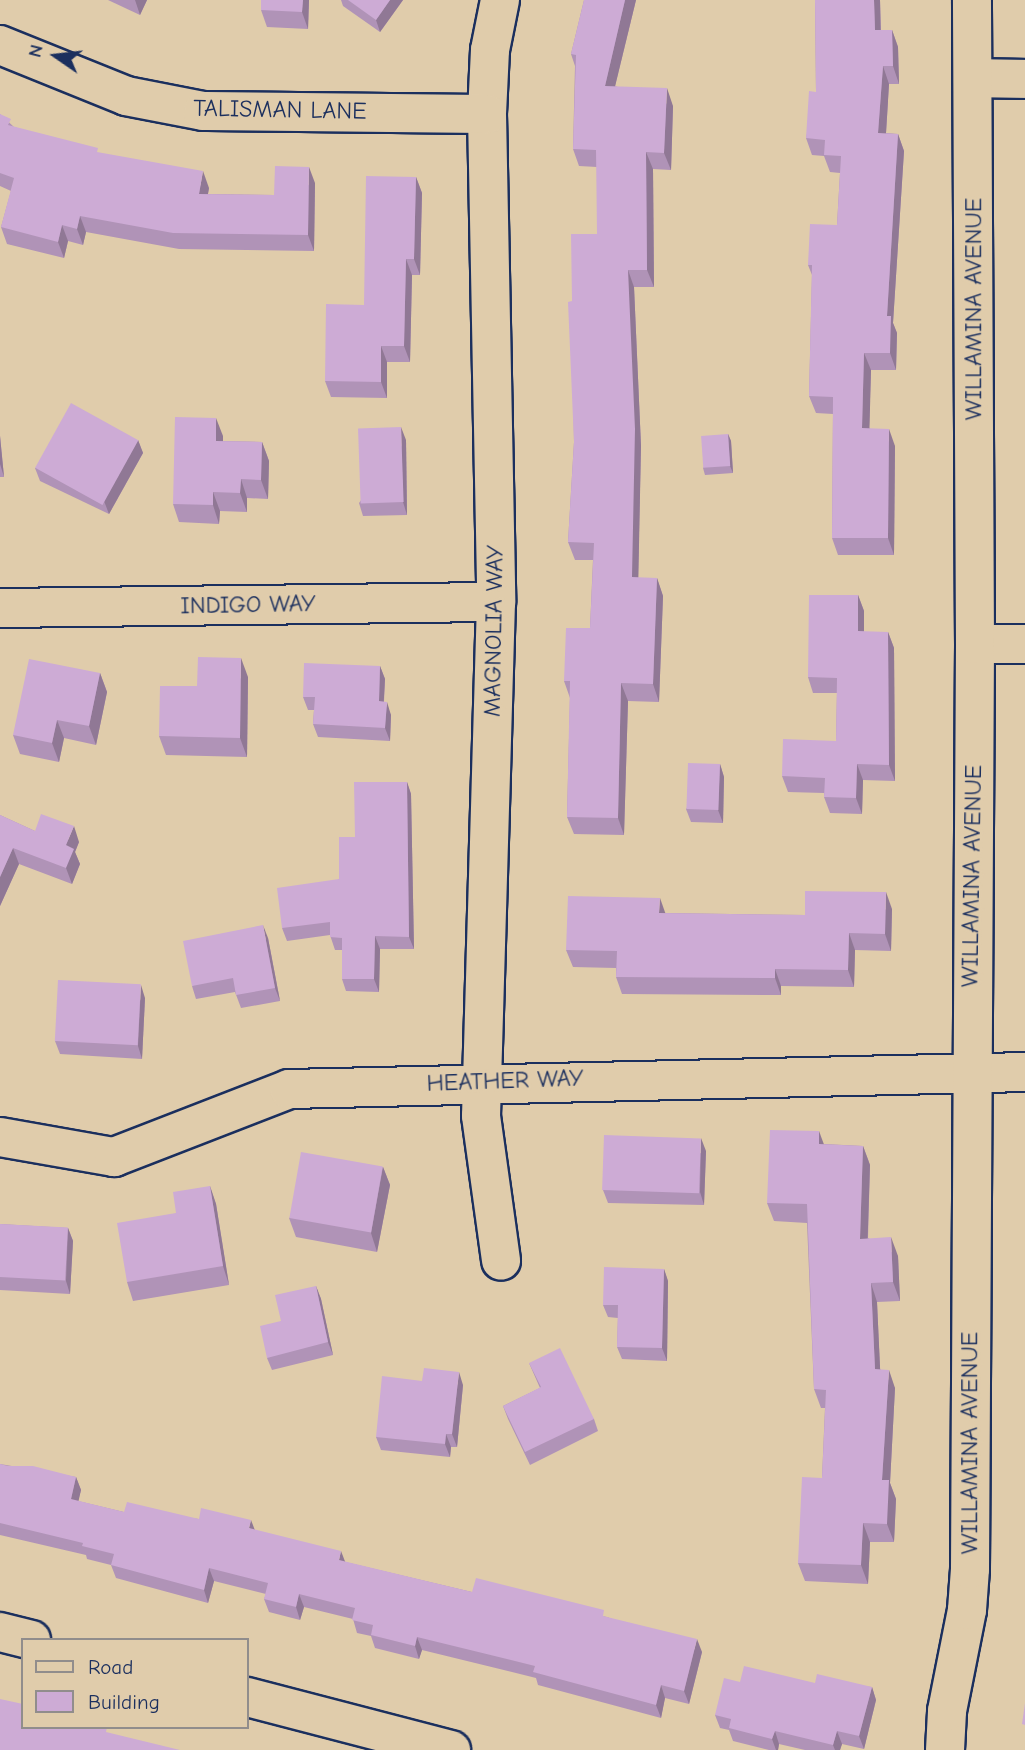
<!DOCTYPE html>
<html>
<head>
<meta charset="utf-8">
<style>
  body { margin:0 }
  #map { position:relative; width:1025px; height:1750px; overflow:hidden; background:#e0ccab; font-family:"Comic Neue",sans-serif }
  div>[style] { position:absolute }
  .roads { filter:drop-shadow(2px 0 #1b2f5e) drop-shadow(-2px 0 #1b2f5e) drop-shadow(0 2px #1b2f5e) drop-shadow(0 -2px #1b2f5e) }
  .minor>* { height:38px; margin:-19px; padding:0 19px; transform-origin:19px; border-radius:19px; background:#e0ccab }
  .wall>* { inset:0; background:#b093b7 }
  .shaded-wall>* { inset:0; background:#907895 }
  .building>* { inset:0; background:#cdabd5; transform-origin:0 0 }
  span { translate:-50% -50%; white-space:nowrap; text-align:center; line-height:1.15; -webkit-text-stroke:6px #e0ccab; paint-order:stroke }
  .street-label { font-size:24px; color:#1b2f5e }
  .legend { position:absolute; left:21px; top:1638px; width:228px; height:91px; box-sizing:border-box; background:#e0ccab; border:2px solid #918d8c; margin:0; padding:9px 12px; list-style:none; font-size:21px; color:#1b2f5e }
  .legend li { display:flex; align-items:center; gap:14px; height:35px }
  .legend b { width:35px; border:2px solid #918d8c }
  .north { position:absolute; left:21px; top:21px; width:70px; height:70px; -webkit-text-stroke:5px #e0ccab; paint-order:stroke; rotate:284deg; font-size:19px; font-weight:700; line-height:28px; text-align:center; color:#1b2f5e }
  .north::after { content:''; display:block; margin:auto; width:24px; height:32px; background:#1b2f5e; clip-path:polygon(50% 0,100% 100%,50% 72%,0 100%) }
</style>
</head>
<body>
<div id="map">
  <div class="roads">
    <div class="minor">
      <div style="left:500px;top:0;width:51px;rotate:101.3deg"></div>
      <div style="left:490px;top:50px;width:64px;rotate:92.7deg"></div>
      <div style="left:487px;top:114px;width:488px;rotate:88.9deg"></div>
      <div style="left:496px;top:602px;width:514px;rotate:91.67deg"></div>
      <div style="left:481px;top:1116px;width:146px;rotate:82.1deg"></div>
      <div style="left:0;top:45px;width:136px;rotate:22deg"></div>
      <div style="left:126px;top:96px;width:78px;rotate:11deg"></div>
      <div style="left:203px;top:111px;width:284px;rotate:0.6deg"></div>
      <div style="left:973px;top:78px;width:52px;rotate:1.1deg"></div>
      <div style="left:0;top:608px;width:496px;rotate:-0.7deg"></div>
      <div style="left:975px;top:644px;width:50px"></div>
      <div style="left:0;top:1137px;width:116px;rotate:10deg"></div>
      <div style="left:114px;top:1157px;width:188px;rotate:-21.2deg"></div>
      <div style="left:289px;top:1089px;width:736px;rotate:-1.32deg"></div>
      <div style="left:0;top:1632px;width:32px;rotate:14deg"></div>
      <div style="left:247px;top:1697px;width:211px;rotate:14.6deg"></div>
      <div style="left:945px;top:1750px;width:39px;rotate:-87deg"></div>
      <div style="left:947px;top:1711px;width:103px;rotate:-78.8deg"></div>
      <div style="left:967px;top:1610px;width:41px;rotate:-85.8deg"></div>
      <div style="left:970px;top:1569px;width:925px;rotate:-89.69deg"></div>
      <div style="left:975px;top:644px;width:644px;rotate:-90.27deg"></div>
    </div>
  </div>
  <div class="wall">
    <div style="clip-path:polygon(108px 0,147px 0,140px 15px)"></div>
    <div style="clip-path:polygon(261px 0,309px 0,308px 29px,267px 27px,261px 10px)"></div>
    <div style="clip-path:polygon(341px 0,403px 0,380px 32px,343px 6px)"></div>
    <div style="clip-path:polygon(584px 0,636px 0,615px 86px,673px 106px,671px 170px,653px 169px,654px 287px,634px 287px,641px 446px,638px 578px,657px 578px,663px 596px,659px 702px,628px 701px,624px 835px,574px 834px,567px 817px,570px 698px,564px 681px,590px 628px,593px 560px,575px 560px,568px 542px,574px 442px,572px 301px,597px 234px,597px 167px,579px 166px,573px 149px,575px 66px,571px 54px)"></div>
    <div style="clip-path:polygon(815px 0,880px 0,881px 30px,892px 30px,898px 47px,899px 84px,889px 84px,886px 133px,898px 134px,904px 151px,893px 323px,897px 333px,896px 370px,871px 370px,869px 428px,895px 446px,894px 555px,838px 555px,832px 538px,833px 414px,816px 413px,809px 396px,812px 275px,808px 265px,837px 225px,840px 173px,830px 172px,824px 156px,812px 155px,806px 138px,816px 92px)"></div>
    <div style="clip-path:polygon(0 114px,14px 127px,209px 188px,208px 194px,274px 195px,315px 183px,314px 251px,179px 249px,86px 232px,83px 245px,68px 241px,64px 258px,7px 244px,1px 227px,11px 191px,0 186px)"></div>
    <div style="clip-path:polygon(416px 177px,422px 193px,420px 275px,412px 275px,410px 362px,387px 362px,387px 398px,331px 397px,325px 381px,364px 305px)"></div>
    <div style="clip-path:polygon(728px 434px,731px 441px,733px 473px,705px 475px,703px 468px)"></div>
    <div style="clip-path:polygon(0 436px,4px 477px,0 477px)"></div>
    <div style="clip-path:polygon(223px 436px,223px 441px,262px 442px,269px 461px,268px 499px,247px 498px,247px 512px,220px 511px,219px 524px,179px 522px,173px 504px)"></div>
    <div style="clip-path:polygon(138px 440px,143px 453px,109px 514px,40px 481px,35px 468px)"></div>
    <div style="clip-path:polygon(406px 440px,407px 515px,363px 516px,359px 503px)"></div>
    <div style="clip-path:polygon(858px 595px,864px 611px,864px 632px,888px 632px,894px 648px,895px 781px,863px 780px,862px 814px,830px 813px,824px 797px,824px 793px,788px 792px,782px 776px,836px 741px,837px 693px,813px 693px,808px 677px)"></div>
    <div style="clip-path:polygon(380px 666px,385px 679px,384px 702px,391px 715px,390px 741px,318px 737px,313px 724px,314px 710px,308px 710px,303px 697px)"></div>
    <div style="clip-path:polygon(100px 673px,107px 692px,96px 745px,64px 738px,59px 762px,20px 754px,13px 735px)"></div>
    <div style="clip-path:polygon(248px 677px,247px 757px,166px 755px,159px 736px,197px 686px)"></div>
    <div style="clip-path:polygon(720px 764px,724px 777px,723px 823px,691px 822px,686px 809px)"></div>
    <div style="clip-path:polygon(407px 782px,411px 794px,414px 949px,380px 949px,379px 992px,346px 991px,342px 979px,342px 950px,335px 950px,330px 935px,287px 941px,282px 928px,339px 879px,355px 837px)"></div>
    <div style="clip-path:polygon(0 815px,35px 831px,79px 842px,75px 852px,80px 864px,72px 884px,19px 864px,0 906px)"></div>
    <div style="clip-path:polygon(892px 909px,891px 951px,855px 950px,854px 987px,781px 986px,781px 995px,622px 994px,616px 977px,616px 968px,573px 967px,566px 950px,665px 913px,805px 915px)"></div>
    <div style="clip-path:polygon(268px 938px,280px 1001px,241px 1008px,235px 992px,196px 999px,192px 986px)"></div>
    <div style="clip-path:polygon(145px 998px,142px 1059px,60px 1054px,55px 1041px)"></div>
    <div style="clip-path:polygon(824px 1144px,863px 1146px,870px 1165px,868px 1238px,898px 1256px,900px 1301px,877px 1302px,880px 1369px,895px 1388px,890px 1483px,896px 1499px,894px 1542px,870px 1542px,868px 1584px,805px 1581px,798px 1563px,822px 1478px,825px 1408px,821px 1408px,814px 1389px,807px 1223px,774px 1221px,767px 1203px)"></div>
    <div style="clip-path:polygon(706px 1151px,704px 1205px,608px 1203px,603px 1190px)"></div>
    <div style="clip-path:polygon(383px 1167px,390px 1185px,377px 1252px,296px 1237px,289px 1218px)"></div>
    <div style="clip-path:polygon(210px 1186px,216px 1204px,229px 1285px,133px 1301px,127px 1282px,176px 1213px)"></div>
    <div style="clip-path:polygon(0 1224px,68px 1228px,73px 1241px,70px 1294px,0 1290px)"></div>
    <div style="clip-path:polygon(664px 1269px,668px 1281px,667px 1361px,622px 1359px,617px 1347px,618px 1318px,608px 1317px,603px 1305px)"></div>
    <div style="clip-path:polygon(316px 1286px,321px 1299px,333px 1355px,272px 1370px,267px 1358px,281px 1321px)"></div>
    <div style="clip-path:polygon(529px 1363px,594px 1419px,598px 1431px,530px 1465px,508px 1419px,503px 1406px,540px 1388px)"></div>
    <div style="clip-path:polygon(422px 1381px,463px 1385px,457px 1447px,451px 1447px,450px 1457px,381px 1450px,376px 1437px)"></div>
    <div style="clip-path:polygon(0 1464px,76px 1477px,81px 1490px,78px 1501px,124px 1512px,199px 1519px,254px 1530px,345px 1562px,472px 1592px,607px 1617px,702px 1652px,689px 1704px,665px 1698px,661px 1718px,538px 1685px,536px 1678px,422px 1650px,419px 1659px,375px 1648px,371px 1636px,357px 1633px,353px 1619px,304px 1607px,300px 1620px,269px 1612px,264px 1599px,266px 1594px,214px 1581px,208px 1603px,116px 1578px,111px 1565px,87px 1559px,86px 1555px,0 1535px)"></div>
    <div style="clip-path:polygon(740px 1682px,815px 1683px,872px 1687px,876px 1700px,864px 1749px,842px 1744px,840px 1750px,805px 1750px,779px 1744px,778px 1750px,769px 1750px,733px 1741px,729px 1730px,720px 1728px,715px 1715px)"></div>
  </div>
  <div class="shaded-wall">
    <div style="clip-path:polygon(135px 0,147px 0,140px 15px)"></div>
    <div style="clip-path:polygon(303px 0,309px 0,308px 29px,302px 12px)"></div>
    <div style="clip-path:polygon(390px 0,403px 0,380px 32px,376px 20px)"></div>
    <div style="clip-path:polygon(625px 0,636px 0,611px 103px,605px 86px)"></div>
    <div style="clip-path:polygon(874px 0,880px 0,881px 48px,875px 30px)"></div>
    <div style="clip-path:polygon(892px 30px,898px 47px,899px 84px,893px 66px)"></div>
    <div style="clip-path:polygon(883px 66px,889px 84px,885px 150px,878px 133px)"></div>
    <div style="clip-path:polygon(667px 88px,673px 106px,671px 170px,664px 153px)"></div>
    <div style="clip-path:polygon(898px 134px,904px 151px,893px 323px,897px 333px,896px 370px,890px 353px,887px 316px)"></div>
    <div style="clip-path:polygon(646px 152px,653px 169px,654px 287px,647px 270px)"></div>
    <div style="clip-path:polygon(309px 167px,315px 183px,314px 251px,308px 235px)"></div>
    <div style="clip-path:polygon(203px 171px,209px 188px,205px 210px,199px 194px)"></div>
    <div style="clip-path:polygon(416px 177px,422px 193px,420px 275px,414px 259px)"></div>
    <div style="clip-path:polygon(80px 216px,86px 232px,83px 245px,77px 229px)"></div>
    <div style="clip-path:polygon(62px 225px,68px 241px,64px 258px,58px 242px)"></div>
    <div style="clip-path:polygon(406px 259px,412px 275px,410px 362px,404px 346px)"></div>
    <div style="clip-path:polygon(628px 270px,634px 287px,641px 446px,638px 595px,632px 577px)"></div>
    <div style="clip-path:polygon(381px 346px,387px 362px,387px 398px,381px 382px)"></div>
    <div style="clip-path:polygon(864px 353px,871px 370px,869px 446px,862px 428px)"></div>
    <div style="clip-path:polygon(216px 418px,223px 436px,223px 459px,216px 441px)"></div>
    <div style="clip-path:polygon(401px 427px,406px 440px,407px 515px,403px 502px)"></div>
    <div style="clip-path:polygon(889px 429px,895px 446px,894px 555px,888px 538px)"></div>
    <div style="clip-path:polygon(728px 434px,731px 441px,733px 473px,730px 466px)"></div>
    <div style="clip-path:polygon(0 436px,4px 477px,0 464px)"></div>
    <div style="clip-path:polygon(138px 440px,143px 453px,109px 514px,104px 501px)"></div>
    <div style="clip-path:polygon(262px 442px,269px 461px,268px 499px,261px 480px)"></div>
    <div style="clip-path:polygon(241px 479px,247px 498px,247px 512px,240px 493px)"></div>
    <div style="clip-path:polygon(213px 492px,220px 511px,219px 524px,213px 505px)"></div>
    <div style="clip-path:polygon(657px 578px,663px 596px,659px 702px,653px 684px)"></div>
    <div style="clip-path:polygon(858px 595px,864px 611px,864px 647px,858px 631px)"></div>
    <div style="clip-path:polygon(888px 632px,894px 648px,895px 781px,889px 765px)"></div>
    <div style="clip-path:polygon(241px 658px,248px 677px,247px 757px,240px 738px)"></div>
    <div style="clip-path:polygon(380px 666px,385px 679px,383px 714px,379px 701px)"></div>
    <div style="clip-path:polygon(100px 673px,107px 692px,96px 745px,89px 726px)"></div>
    <div style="clip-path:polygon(621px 683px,628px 701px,624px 835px,618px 818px)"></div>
    <div style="clip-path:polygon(387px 702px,391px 715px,390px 741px,385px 728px)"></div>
    <div style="clip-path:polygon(57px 720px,64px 738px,59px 762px,52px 743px)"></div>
    <div style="clip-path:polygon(720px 764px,724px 777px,723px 823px,718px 810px)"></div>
    <div style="clip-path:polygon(857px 764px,863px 780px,862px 814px,856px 798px)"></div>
    <div style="clip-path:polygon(407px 782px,411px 794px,414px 949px,409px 937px)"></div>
    <div style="clip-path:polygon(74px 826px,79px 842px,75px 852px,80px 864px,72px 884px,66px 868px,66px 845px)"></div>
    <div style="clip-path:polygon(13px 848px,19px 864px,0 906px,0 877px)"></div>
    <div style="clip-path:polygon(886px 892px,892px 909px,891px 951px,885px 934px)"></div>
    <div style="clip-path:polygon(660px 898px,666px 915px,659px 913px)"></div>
    <div style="clip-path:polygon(263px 925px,268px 938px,280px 1001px,275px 988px)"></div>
    <div style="clip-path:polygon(849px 933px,855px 950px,854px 987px,848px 970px)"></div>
    <div style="clip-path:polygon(375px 936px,380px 949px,379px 992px,374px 979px)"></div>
    <div style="clip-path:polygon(775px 969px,781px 986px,781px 995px,775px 978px)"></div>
    <div style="clip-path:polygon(141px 985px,145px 998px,142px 1059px,138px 1046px)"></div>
    <div style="clip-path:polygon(819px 1131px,826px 1150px,819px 1144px)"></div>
    <div style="clip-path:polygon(701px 1138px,706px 1151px,704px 1205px,700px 1192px)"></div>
    <div style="clip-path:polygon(863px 1146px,870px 1165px,867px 1257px,860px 1239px)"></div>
    <div style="clip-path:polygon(383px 1167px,390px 1185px,377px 1252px,371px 1233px)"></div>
    <div style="clip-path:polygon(210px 1186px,216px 1204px,229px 1285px,223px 1266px)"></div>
    <div style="clip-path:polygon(68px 1228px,73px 1241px,70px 1294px,66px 1281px)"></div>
    <div style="clip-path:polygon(891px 1237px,898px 1256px,900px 1301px,893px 1282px)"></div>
    <div style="clip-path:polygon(664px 1269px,668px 1281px,667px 1361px,662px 1348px)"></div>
    <div style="clip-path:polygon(871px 1283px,877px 1302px,881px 1388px,875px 1369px)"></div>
    <div style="clip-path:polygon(316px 1286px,321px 1299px,333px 1355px,328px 1342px)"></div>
    <div style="clip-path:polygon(889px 1370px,895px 1388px,890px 1483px,896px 1499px,894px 1542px,887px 1524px,882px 1480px)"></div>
    <div style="clip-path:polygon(459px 1372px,463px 1385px,457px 1447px,452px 1434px)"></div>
    <div style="clip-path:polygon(446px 1434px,451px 1447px,450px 1457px,445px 1444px)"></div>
    <div style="clip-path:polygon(76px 1477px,81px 1490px,76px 1512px,71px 1499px)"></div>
    <div style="clip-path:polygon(251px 1520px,256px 1533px,249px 1528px)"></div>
    <div style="clip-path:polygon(863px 1523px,870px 1542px,868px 1584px,861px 1565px)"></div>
    <div style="clip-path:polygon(341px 1551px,346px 1564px,339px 1560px)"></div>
    <div style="clip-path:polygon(209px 1568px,214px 1581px,208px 1603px,204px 1590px)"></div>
    <div style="clip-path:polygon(299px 1594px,304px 1607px,300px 1620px,296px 1607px)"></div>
    <div style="clip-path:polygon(417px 1637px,422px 1650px,419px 1659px,415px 1646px)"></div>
    <div style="clip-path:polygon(697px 1639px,702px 1652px,689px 1704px,684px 1691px)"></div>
    <div style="clip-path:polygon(661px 1685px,665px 1698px,661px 1718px,656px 1705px)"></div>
    <div style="clip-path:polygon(872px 1687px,876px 1700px,864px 1749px,859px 1736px)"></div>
    <div style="clip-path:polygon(775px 1731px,779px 1744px,778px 1750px,776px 1750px,772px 1739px)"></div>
    <div style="clip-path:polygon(837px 1731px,842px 1744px,840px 1750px,835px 1750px,833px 1745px)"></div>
  </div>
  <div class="building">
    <div style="clip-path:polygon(261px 0,303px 0,302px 12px,261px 10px)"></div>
    <div style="clip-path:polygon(348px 0,390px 0,376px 20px)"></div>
    <div style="clip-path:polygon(584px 0,625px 0,605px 86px,667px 88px,664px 153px,646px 152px,647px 270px,628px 270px,635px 429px,632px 577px,657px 578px,653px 684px,621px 683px,618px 818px,567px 817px,570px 681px,564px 681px,566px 628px,590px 628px,594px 543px,568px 542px,574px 442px,568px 302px,572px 301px,571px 234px,597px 234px,596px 150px,573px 149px,576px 55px,571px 54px)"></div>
    <div style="clip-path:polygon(815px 0,874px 0,875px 30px,892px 30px,893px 66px,883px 66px,878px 133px,898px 134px,887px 316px,891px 316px,890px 353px,864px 353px,862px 428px,889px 429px,888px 538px,832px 538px,833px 397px,809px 396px,812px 265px,808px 265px,810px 224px,837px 225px,841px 156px,824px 155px,825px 140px,806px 138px,809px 91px,816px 92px)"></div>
    <div style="clip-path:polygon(0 114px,11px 119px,8px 125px,98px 148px,97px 152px,203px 171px,199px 194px,274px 195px,275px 166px,309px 167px,308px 235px,173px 233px,80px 216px,77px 229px,62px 225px,58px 242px,1px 227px,14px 178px,0 173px)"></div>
    <div style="clip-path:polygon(366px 176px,416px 177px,414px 259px,406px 259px,404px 346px,381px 346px,381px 382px,325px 381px,326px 304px,364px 305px)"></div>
    <div style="left:71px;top:403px;width:77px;height:74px;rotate:29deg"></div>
    <div style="clip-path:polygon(175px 417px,216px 418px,216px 441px,262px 442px,261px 480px,241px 479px,240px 493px,213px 492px,213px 505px,173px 504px)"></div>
    <div style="left:401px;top:427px;width:75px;height:43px;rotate:88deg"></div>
    <div style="left:728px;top:434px;width:32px;height:27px;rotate:86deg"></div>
    <div style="clip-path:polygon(809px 595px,858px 595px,858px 631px,888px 632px,889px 765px,857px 764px,856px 798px,824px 797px,825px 778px,782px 776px,783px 739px,836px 741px,837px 678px,808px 677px)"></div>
    <div style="clip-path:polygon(198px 657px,241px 658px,240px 738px,159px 736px,160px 686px,197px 686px)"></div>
    <div style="clip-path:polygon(29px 659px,100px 673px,89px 726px,57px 720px,52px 743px,13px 735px)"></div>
    <div style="clip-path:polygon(304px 663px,380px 666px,379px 701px,387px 702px,385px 728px,313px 724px,315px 697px,303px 697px)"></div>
    <div style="left:688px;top:763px;width:32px;height:46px;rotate:2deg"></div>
    <div style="clip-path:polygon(354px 782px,407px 782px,409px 937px,375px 936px,374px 979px,342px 979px,342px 938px,330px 937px,330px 922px,282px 928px,277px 888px,339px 879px,339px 837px,355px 837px)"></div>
    <div style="clip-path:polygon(41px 814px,74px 826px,66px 845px,74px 849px,66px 868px,13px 848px,0 877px,0 815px,35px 831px)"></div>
    <div style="clip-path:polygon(805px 891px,886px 892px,885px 934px,849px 933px,848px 970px,775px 969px,775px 978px,616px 977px,617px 951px,566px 950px,568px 896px,660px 898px,659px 913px,805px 915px)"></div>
    <div style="clip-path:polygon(263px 925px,275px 988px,236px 995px,233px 978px,192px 986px,183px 941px)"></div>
    <div style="left:58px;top:980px;width:83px;height:61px;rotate:3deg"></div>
    <div style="clip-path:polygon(770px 1130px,819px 1131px,819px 1144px,863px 1146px,860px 1239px,891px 1237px,893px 1282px,871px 1283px,875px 1369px,889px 1370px,882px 1480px,889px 1480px,887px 1524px,863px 1523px,861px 1565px,798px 1563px,802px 1477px,822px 1478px,826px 1390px,814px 1389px,807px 1204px,767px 1203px)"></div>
    <div style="left:604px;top:1135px;width:97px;height:55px;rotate:2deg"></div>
    <div style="left:301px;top:1152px;width:83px;height:67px;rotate:10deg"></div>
    <div style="clip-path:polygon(210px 1186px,223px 1266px,127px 1282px,117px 1223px,176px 1213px,173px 1192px)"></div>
    <div style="left:0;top:1224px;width:68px;height:53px;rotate:3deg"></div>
    <div style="clip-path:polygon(604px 1267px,664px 1269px,662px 1348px,617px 1347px,618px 1305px,603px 1305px)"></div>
    <div style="clip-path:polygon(316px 1286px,328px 1342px,267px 1358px,260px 1326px,281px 1321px,275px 1295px)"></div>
    <div style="clip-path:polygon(560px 1348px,594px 1419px,525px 1452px,503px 1406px,541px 1387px,529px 1363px)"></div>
    <div style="clip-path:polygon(424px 1368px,459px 1372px,452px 1434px,446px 1434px,445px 1444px,376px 1437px,382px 1376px,422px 1381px)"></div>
    <div style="clip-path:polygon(0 1464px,8px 1466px,33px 1466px,76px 1477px,71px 1499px,124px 1512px,127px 1502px,199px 1519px,201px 1508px,251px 1520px,249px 1528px,341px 1551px,339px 1560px,472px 1592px,476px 1578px,604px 1610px,603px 1616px,697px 1639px,684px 1691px,661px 1685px,656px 1705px,533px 1672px,535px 1666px,417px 1637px,415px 1646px,371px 1635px,373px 1625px,352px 1620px,355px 1608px,299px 1594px,296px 1607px,264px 1599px,268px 1583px,209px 1568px,204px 1590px,111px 1565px,114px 1554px,82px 1546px,83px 1543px,0 1523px)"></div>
    <div style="clip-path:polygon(744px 1666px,815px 1683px,817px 1674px,872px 1687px,859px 1736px,837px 1731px,833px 1745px,775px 1731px,772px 1739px,729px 1728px,731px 1719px,715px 1715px,724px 1678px,740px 1682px)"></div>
    <div style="clip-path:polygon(0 1699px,23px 1704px,23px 1727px,107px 1727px,106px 1732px,180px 1750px,0 1750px)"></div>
    <div style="clip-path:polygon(1025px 1703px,1025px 1725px,1022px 1724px)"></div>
  </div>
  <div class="street-label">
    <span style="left:280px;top:110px;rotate:1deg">TALISMAN LANE</span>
    <span style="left:974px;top:309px;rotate:-90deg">WILLAMINA AVENUE</span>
    <span style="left:248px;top:605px;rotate:-1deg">INDIGO WAY</span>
    <span style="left:494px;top:631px;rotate:-89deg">MAGNOLIA WAY</span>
    <span style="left:972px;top:876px;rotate:-89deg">WILLAMINA AVENUE</span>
    <span style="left:505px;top:1081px;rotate:-2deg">HEATHER WAY</span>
    <span style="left:970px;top:1443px;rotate:-90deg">WILLAMINA AVENUE</span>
  </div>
  <ul class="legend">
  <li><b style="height:9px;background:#e0ccab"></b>Road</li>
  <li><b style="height:19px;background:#cdabd5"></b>Building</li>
  </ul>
  <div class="north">N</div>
</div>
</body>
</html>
